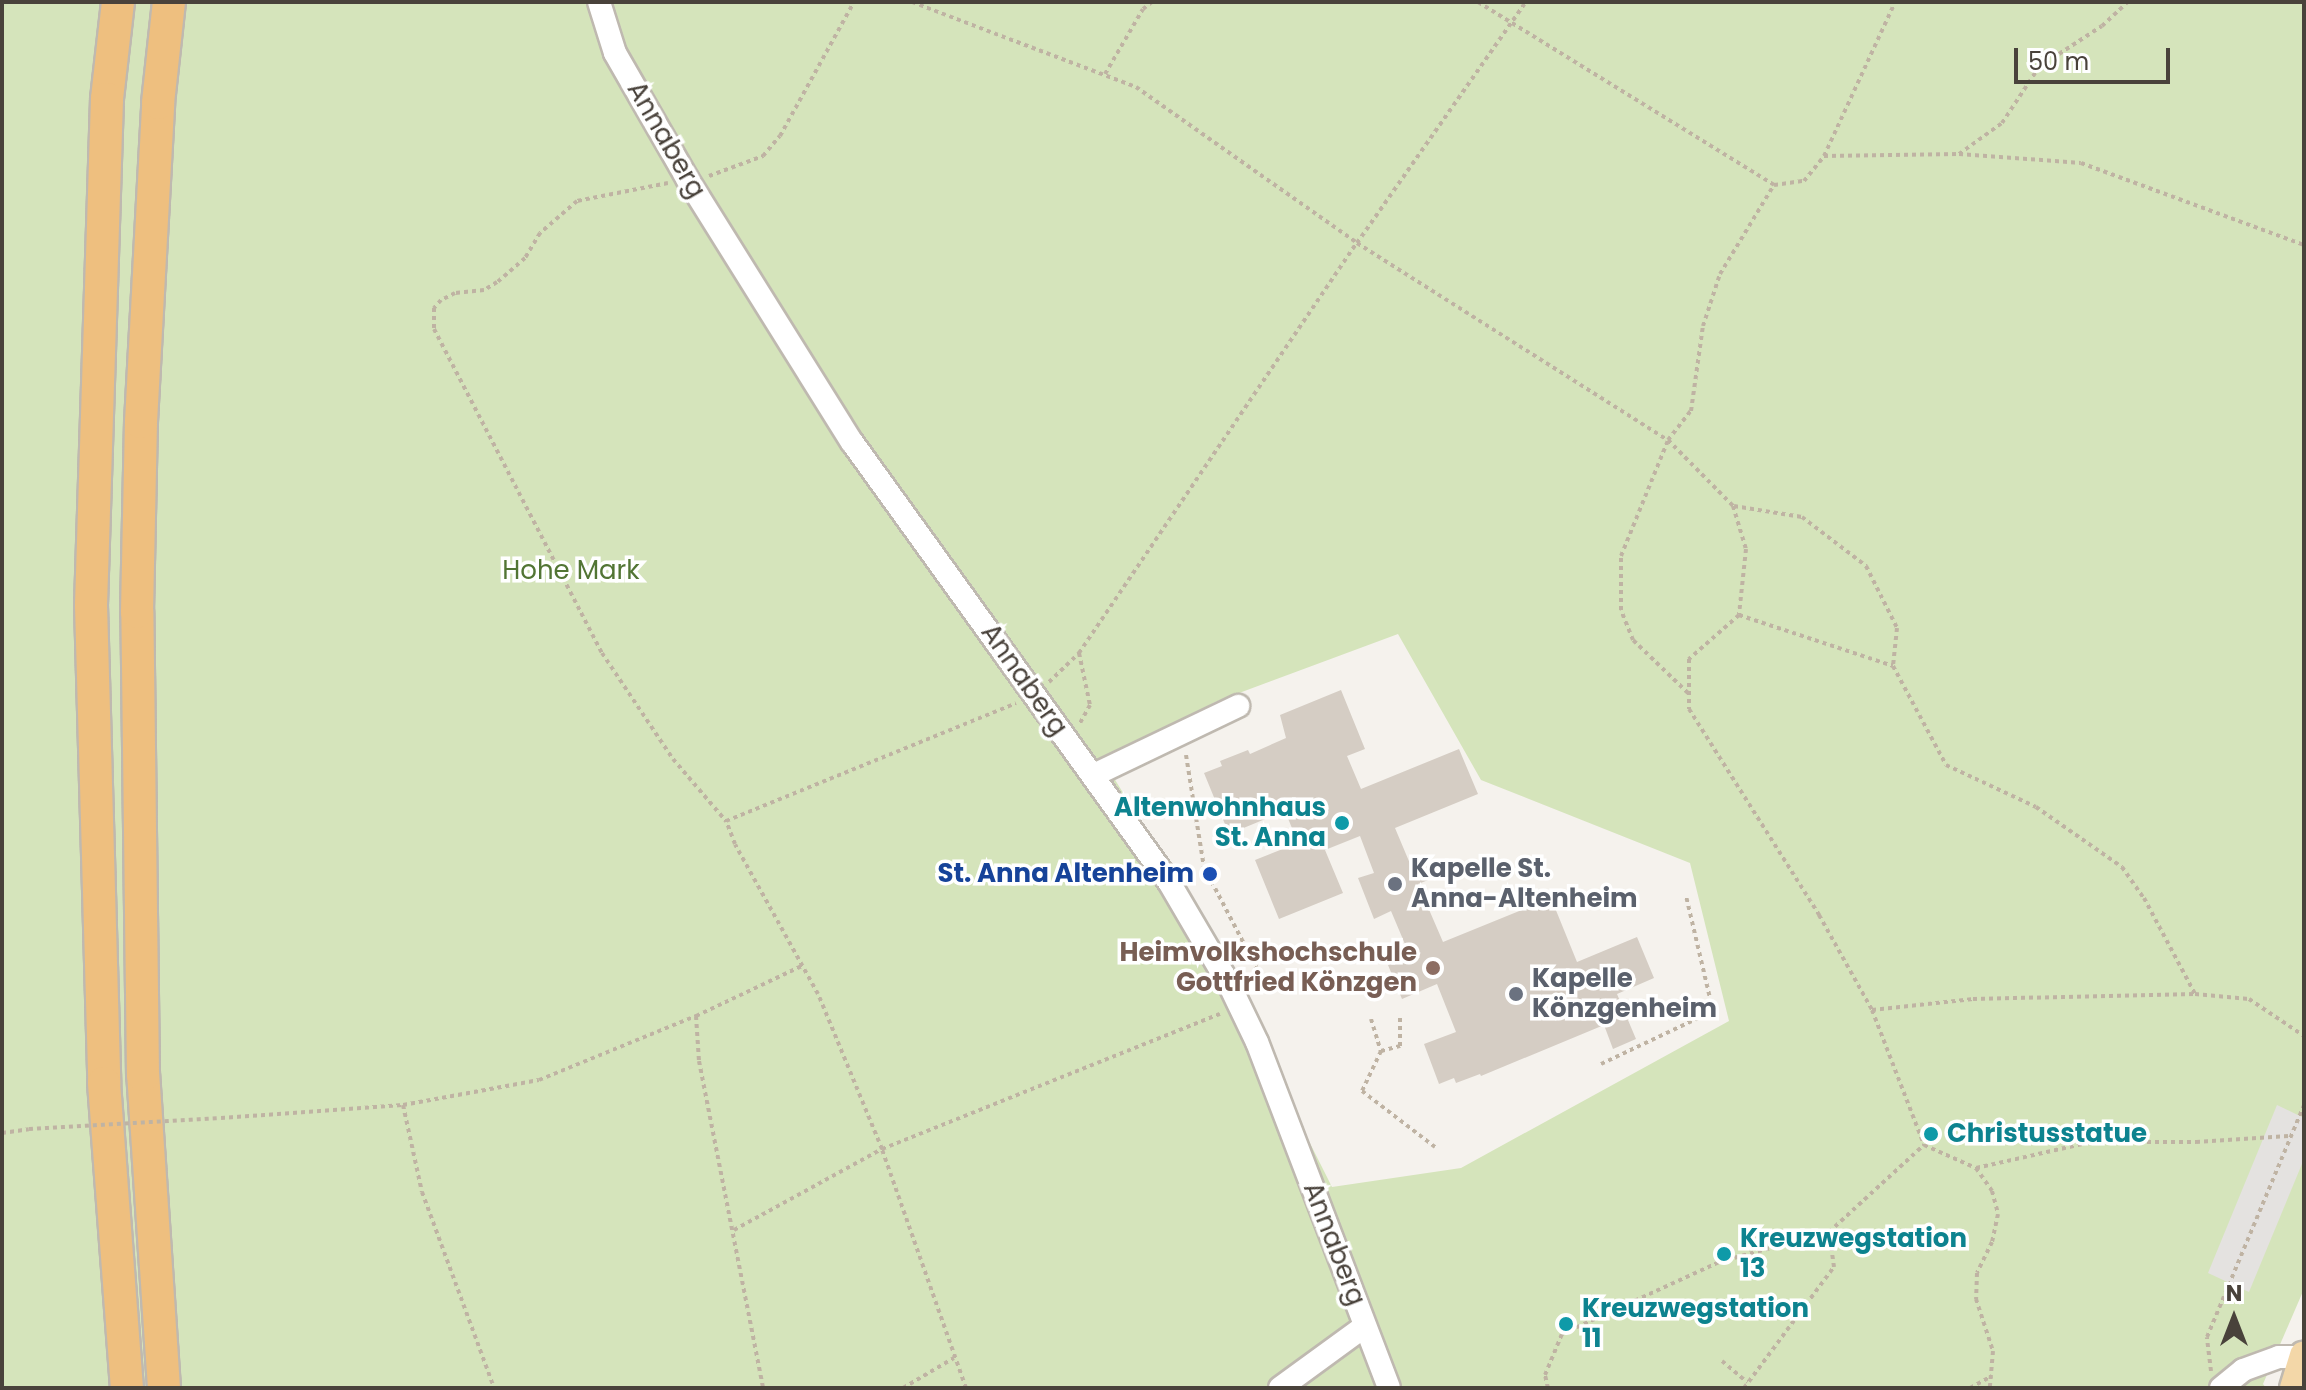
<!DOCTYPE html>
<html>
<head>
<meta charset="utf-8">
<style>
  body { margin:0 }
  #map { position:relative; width:2306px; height:1390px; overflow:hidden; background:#f5f2ed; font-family:Poppins,sans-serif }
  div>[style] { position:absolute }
  .green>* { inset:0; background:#d5e4bb }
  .parking>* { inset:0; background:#e4e2e0 }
  .building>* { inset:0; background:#d5cdc4 }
  .path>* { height:4px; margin-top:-2px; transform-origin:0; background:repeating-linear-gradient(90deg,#bfb3a3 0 4px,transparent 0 8px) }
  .roads { filter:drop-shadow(2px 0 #bfb9b0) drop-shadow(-2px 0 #bfb9b0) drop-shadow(0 2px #bfb9b0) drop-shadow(0 -2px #bfb9b0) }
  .minor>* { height:22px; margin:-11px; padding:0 11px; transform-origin:11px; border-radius:11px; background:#fff }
  .major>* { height:28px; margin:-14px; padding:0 14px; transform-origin:14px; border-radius:14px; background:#f3d7a8 }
  .highway>* { height:32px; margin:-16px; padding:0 16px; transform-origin:16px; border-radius:16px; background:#eebf7f }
  .path-bridge>* { height:4px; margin-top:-2px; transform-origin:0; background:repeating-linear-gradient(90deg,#bfb3a3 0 4px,transparent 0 8px) }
  .dots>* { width:22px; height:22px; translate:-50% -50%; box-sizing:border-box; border:4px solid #fff; border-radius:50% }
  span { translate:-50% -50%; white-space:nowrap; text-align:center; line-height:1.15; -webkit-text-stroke:7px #fff; paint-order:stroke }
  .street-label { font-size:26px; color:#49423b }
  .park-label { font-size:26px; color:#527534 }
  .culture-label { font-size:26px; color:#0d838f; font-weight:700 }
  .right { translate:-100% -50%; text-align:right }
  .left { translate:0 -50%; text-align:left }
  .worship-label { font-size:26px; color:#5b616d; font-weight:700 }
  .transit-label { font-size:26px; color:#164399; font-weight:700 }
  .education-label { font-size:26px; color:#785e54; font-weight:700 }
  .frame { position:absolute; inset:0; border:4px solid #49423b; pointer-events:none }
  .north { position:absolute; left:2194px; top:1278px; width:80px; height:80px; -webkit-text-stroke:6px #fff; paint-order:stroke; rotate:0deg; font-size:22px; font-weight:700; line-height:32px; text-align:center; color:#49423b }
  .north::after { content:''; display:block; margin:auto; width:28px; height:36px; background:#49423b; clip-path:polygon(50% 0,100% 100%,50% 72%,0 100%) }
  .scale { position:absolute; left:2014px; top:48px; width:156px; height:36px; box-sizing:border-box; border:4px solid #49423b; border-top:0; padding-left:10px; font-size:24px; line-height:28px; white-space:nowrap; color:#49423b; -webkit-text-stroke:6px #fff; paint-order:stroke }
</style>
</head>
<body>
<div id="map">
  <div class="green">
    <div style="clip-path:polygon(evenodd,2px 2px,2304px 2px,2304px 1289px,2263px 1384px,2266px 1388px,2px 1388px,2px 2px,1398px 634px,1481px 780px,1690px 863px,1729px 1021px,1461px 1168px,1332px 1187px,1183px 891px,1106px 765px,1215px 702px,1398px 634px)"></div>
  </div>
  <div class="parking">
    <div style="clip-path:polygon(2277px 1105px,2304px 1118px,2304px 1159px,2249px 1292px,2208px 1273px)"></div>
  </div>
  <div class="building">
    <div style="clip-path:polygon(1341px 690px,1365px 749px,1347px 756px,1361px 789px,1459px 749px,1478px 794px,1395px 828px,1411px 866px,1424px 861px,1433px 862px,1436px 871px,1431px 879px,1418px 884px,1443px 942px,1551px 898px,1577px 962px,1637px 937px,1654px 978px,1617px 994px,1636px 1039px,1613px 1049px,1604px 1025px,1481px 1076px,1480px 1074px,1456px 1083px,1454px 1078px,1439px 1084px,1424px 1044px,1456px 1032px,1437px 984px,1402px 999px,1388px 965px,1410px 956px,1391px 911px,1374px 919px,1358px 878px,1374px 873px,1360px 836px,1325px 850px,1343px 893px,1279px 919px,1255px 860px,1298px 843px,1285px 811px,1229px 834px,1204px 773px,1222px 766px,1220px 761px,1248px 750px,1250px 754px,1286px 738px,1280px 715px)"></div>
  </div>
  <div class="path">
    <div style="left:912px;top:2px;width:240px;rotate:20.8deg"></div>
    <div style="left:1136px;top:87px;width:271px;rotate:35.2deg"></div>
    <div style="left:1357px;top:243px;width:368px;rotate:32.4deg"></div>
    <div style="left:1668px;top:440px;width:93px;rotate:45.4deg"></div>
    <div style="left:1733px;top:506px;width:45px;rotate:73.2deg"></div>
    <div style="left:1746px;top:549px;width:66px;rotate:96.1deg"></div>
    <div style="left:1739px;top:615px;width:67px;rotate:138.7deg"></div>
    <div style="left:1689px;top:659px;width:50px;rotate:90deg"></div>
    <div style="left:1689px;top:709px;width:244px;rotate:57.7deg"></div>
    <div style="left:1819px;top:915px;width:109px;rotate:60.8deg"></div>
    <div style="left:1872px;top:1010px;width:145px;rotate:68.9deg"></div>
    <div style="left:1924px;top:1145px;width:57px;rotate:23.9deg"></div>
    <div style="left:1976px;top:1168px;width:28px;rotate:55deg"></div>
    <div style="left:1992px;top:1191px;width:24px;rotate:75deg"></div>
    <div style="left:1998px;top:1214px;width:29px;rotate:102deg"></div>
    <div style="left:1992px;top:1242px;width:34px;rotate:116deg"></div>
    <div style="left:1977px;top:1273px;width:26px;rotate:92deg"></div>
    <div style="left:1976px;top:1299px;width:55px;rotate:71.9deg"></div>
    <div style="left:1993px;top:1351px;width:37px;rotate:95deg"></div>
    <div style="left:1478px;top:2px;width:348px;rotate:31.7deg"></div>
    <div style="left:1774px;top:185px;width:30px;rotate:-8deg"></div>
    <div style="left:1804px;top:181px;width:32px;rotate:-51deg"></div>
    <div style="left:1824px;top:156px;width:170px;rotate:-65.2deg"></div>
    <div style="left:1105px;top:74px;width:75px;rotate:-59.7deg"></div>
    <div style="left:1143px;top:9px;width:11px;rotate:-38deg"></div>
    <div style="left:1959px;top:154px;width:53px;rotate:-35.8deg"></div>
    <div style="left:2002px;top:123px;width:67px;rotate:-56.5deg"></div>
    <div style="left:2039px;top:67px;width:75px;rotate:-33.1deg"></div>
    <div style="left:2102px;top:26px;width:35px;rotate:-43deg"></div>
    <div style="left:1824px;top:156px;width:135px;rotate:-0.8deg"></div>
    <div style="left:1959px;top:154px;width:122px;rotate:4.2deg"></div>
    <div style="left:2081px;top:163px;width:238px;rotate:20.2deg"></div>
    <div style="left:709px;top:176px;width:58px;rotate:-20.3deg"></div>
    <div style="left:763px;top:156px;width:26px;rotate:-50deg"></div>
    <div style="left:780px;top:136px;width:153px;rotate:-61.1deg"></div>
    <div style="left:668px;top:183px;width:93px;rotate:168.8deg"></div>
    <div style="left:577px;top:201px;width:49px;rotate:139.1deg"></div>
    <div style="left:540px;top:233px;width:29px;rotate:121deg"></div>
    <div style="left:525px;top:258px;width:37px;rotate:139deg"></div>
    <div style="left:497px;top:282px;width:15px;rotate:148deg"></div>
    <div style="left:484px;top:290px;width:29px;rotate:174deg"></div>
    <div style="left:455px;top:293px;width:16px;rotate:153deg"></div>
    <div style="left:441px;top:300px;width:11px;rotate:131deg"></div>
    <div style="left:434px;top:308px;width:21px;rotate:90deg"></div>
    <div style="left:434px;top:329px;width:365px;rotate:62.6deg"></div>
    <div style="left:602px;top:653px;width:128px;rotate:56.2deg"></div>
    <div style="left:673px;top:759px;width:82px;rotate:49.5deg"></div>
    <div style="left:1734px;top:506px;width:69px;rotate:9.2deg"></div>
    <div style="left:1802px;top:517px;width:81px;rotate:37.4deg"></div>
    <div style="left:1866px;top:566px;width:69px;rotate:63.4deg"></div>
    <div style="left:1897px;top:628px;width:38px;rotate:96deg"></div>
    <div style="left:1739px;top:615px;width:162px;rotate:18.3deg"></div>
    <div style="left:1893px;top:666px;width:112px;rotate:61.8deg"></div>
    <div style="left:1946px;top:765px;width:99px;rotate:25deg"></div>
    <div style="left:2036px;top:807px;width:105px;rotate:34.9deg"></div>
    <div style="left:2122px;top:867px;width:38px;rotate:55deg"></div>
    <div style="left:2144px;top:898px;width:109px;rotate:62deg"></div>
    <div style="left:1079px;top:653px;width:53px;rotate:78.1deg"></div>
    <div style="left:1090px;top:705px;width:21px;rotate:119deg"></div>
    <div style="left:1049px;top:682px;width:42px;rotate:-44deg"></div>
    <div style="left:1079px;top:653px;width:495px;rotate:-55.9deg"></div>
    <div style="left:1357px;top:243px;width:294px;rotate:-55deg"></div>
    <div style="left:1688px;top:693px;width:76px;rotate:-136.1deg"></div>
    <div style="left:1633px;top:640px;width:32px;rotate:-112deg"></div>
    <div style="left:1621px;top:610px;width:54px;rotate:-90deg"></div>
    <div style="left:1621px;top:556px;width:125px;rotate:-67.9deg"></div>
    <div style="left:1668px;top:440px;width:37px;rotate:-52deg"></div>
    <div style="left:1691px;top:411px;width:86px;rotate:-82deg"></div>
    <div style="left:1703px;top:326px;width:55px;rotate:-71.9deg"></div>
    <div style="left:1720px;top:274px;width:104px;rotate:-58.8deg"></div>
    <div style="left:1186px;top:755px;width:113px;rotate:80.9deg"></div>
    <div style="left:1204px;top:867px;width:115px;rotate:62.5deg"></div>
    <div style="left:1872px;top:1010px;width:102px;rotate:-6.2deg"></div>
    <div style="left:1973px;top:999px;width:222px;rotate:-1.3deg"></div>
    <div style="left:2195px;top:994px;width:54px;rotate:5.3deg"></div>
    <div style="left:2249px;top:999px;width:66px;rotate:33.9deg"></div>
    <div style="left:696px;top:1016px;width:45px;rotate:86.2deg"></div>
    <div style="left:699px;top:1061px;width:333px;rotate:78.9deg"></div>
    <div style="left:1371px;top:1019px;width:34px;rotate:73deg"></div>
    <div style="left:1381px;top:1051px;width:44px;rotate:115.4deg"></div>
    <div style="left:1362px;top:1091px;width:92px;rotate:37.5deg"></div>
    <div style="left:1381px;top:1051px;width:20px;rotate:-15deg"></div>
    <div style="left:1400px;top:1046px;width:29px;rotate:-90deg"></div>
    <div style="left:1601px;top:1064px;width:124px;rotate:-25.3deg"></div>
    <div style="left:1713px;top:1011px;width:118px;rotate:-103.2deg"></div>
    <div style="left:403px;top:1105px;width:89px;rotate:77.7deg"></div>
    <div style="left:422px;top:1192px;width:209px;rotate:69.8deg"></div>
    <div style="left:221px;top:1118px;width:182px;rotate:-4.1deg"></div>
    <div style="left:403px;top:1105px;width:138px;rotate:-10.4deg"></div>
    <div style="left:539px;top:1080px;width:170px;rotate:-22.2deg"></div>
    <div style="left:696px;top:1016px;width:119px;rotate:-25.3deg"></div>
    <div style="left:2px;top:1133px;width:27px;rotate:-8deg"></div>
    <div style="left:1976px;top:1168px;width:118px;rotate:-12.7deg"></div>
    <div style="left:2091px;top:1142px;width:105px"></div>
    <div style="left:2196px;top:1142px;width:93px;rotate:-3.7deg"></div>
    <div style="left:734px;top:1230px;width:169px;rotate:-28.7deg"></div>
    <div style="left:882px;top:1149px;width:364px;rotate:-21.8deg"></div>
    <div style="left:1722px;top:1361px;width:33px;rotate:40deg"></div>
    <div style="left:2211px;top:1371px;width:34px;rotate:-97deg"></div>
    <div style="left:2207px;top:1337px;width:251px;rotate:-67.3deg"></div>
    <div style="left:903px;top:1388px;width:59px;rotate:-30.5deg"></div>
    <div style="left:966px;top:1388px;width:253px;rotate:-109.4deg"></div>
    <div style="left:882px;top:1149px;width:168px;rotate:-112.4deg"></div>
    <div style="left:818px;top:994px;width:171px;rotate:-119deg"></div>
    <div style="left:735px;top:844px;width:25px;rotate:-111deg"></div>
    <div style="left:726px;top:821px;width:313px;rotate:-22.1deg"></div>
    <div style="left:1548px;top:1388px;width:13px;rotate:-103deg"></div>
    <div style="left:1545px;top:1375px;width:44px;rotate:-67.5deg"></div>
    <div style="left:1562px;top:1334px;width:173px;rotate:-24.6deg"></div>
    <div style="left:1719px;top:1262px;width:114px;rotate:-15.3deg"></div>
    <div style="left:1829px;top:1232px;width:129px;rotate:-42.5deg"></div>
    <div style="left:1744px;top:1388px;width:151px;rotate:-53.4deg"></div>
    <div style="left:1834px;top:1267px;width:35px;rotate:-98deg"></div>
    <div style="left:1970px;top:1388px;width:25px;rotate:-29deg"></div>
  </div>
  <div class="roads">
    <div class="minor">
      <div style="left:599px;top:2px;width:53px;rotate:72.6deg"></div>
      <div style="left:615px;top:53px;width:146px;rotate:60.1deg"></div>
      <div style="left:688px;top:180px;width:309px;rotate:58deg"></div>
      <div style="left:852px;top:442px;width:542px;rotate:54.23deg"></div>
      <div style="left:1169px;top:882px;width:121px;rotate:59.6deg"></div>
      <div style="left:1230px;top:986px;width:62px;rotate:64.3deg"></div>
      <div style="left:1257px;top:1042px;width:370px;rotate:69.1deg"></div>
      <div style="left:1094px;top:775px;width:160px;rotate:-25.6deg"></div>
      <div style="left:1280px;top:1388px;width:105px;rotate:-36.1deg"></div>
      <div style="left:2221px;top:1388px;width:28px;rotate:-39deg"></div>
      <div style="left:2243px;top:1370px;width:38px;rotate:-20deg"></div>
      <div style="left:2279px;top:1357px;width:25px"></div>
    </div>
    <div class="major">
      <div style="left:2294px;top:1388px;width:34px;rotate:-73deg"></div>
    </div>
    <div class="highway">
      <div style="left:118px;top:2px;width:98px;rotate:96.5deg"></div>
      <div style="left:107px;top:99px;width:506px;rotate:91.81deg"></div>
      <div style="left:91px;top:605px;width:478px;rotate:88.4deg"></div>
      <div style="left:104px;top:1083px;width:306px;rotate:85.7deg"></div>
      <div style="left:164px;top:1388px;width:314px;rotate:-93.8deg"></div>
      <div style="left:143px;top:1075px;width:463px;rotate:-90.7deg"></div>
      <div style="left:137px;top:612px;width:190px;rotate:-88.8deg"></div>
      <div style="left:141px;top:422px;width:319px;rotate:-86.9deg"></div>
      <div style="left:158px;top:103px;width:102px;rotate:-83.8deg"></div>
    </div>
  </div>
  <div class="path-bridge">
    <div style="left:29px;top:1129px;width:192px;rotate:-3.3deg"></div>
  </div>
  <div class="dots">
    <div style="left:1342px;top:823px;background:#0f9aa8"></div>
    <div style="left:1210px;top:874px;background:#1a4fb4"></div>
    <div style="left:1395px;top:884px;background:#6b7280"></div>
    <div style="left:1433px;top:968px;background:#8d6e63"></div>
    <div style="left:1516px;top:994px;background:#6b7280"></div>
    <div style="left:1931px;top:1134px;background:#0f9aa8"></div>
    <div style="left:1724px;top:1254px;background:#0f9aa8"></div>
    <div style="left:1566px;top:1324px;background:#0f9aa8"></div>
  </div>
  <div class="street-label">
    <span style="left:666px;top:140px;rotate:60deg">Annaberg</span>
    <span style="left:1024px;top:680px;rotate:55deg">Annaberg</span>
    <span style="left:1334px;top:1244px;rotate:69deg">Annaberg</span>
  </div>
  <div class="park-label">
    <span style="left:571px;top:571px">Hohe Mark</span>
  </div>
  <div class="culture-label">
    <span class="right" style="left:1326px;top:823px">Altenwohnhaus<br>St. Anna</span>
    <span class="left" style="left:1947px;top:1134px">Christusstatue</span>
    <span class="left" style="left:1740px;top:1254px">Kreuzwegstation<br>13</span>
    <span class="left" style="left:1582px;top:1324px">Kreuzwegstation<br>11</span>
  </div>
  <div class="worship-label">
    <span class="left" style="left:1411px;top:884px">Kapelle St.<br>Anna-Altenheim</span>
    <span class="left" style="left:1532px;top:994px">Kapelle<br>Könzgenheim</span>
  </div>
  <div class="transit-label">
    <span class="right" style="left:1194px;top:874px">St. Anna Altenheim</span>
  </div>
  <div class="education-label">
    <span class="right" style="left:1417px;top:968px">Heimvolkshochschule<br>Gottfried Könzgen</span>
  </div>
  <div class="frame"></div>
  <div class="north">N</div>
  <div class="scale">50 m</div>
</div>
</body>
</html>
